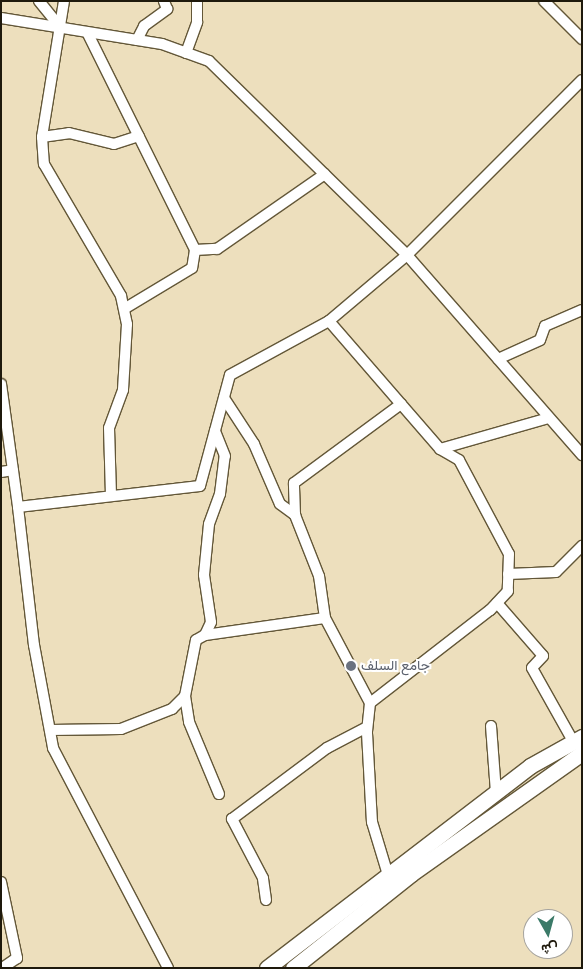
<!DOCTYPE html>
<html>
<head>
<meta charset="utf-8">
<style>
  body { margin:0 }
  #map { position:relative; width:583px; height:969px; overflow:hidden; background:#eddfbd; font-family:Figtree,Vazirmatn,sans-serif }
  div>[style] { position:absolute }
  .roads { filter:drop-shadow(1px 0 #635738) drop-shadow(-1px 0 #635738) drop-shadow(0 1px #635738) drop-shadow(0 -1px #635738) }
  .minor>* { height:10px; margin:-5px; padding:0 5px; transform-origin:5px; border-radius:5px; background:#fff }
  .secondary>* { height:15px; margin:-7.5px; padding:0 7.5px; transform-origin:7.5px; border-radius:7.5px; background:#fff }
  .dots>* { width:14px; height:14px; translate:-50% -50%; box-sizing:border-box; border:2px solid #fff; border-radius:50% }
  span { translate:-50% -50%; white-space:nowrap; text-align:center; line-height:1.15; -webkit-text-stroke:4px #fff; paint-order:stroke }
  .worship-label { font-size:14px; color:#5b616d }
  .left { translate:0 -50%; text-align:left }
  .frame { position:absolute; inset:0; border:2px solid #1e190c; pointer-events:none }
  .north { position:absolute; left:523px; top:909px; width:50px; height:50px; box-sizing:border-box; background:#fff; border:1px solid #a5a39e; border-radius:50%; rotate:173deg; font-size:14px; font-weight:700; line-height:20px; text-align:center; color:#1e190c }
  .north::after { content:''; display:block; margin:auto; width:18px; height:22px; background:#3b7a68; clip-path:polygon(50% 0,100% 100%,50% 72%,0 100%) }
</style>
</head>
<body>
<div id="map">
  <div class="roads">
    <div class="minor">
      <div style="left:39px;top:1px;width:35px;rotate:51deg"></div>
      <div style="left:64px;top:1px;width:138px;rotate:99.2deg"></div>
      <div style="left:42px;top:137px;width:27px;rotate:86deg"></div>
      <div style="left:44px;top:164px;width:153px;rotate:59.7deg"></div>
      <div style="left:121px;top:296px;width:29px;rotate:78deg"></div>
      <div style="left:127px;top:324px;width:66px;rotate:93.5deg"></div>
      <div style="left:123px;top:390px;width:40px;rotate:110.2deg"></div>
      <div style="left:109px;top:428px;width:68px;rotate:88.3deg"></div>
      <div style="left:544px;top:1px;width:54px;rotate:45deg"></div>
      <div style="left:1px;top:18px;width:163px;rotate:9.2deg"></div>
      <div style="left:162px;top:44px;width:50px;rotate:19.9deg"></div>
      <div style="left:209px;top:61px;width:277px;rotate:44.4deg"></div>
      <div style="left:407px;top:255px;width:247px;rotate:-45deg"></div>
      <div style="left:87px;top:32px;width:243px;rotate:63.6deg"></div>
      <div style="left:195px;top:250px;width:18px;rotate:99deg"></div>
      <div style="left:192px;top:268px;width:79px;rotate:148.9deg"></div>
      <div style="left:137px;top:40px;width:16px;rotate:-63deg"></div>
      <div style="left:144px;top:26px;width:29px;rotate:-36deg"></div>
      <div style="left:167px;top:9px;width:9px;rotate:-111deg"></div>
      <div style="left:186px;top:53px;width:33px;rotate:-70deg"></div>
      <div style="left:197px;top:22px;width:21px;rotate:-90deg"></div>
      <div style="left:42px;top:137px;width:27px;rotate:-8deg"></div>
      <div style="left:69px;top:133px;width:46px;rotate:13.7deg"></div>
      <div style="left:114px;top:144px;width:26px;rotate:-18deg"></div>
      <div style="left:195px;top:250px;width:22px;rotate:-3deg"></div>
      <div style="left:217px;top:249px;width:131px;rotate:-34.8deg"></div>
      <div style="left:329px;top:321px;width:110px;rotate:49.1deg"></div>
      <div style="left:401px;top:404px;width:60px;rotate:49.1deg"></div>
      <div style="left:440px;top:449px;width:22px;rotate:30deg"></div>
      <div style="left:459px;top:460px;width:106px;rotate:62deg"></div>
      <div style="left:509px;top:554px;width:37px;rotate:92deg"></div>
      <div style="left:508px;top:591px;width:26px;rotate:133deg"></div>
      <div style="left:490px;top:610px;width:152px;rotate:142.2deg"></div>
      <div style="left:370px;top:703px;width:96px;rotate:-117.9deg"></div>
      <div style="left:325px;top:618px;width:42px;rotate:-98.1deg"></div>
      <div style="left:319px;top:576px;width:66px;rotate:-111.5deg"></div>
      <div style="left:295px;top:515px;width:32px;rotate:-92deg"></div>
      <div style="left:294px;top:483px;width:133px;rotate:-36.4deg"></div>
      <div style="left:498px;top:359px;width:46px;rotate:-24.3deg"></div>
      <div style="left:540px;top:340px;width:15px;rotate:-70deg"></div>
      <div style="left:545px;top:326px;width:40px;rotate:-23.4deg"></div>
      <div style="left:1px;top:384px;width:124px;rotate:82.1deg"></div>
      <div style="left:18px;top:507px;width:183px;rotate:-6.6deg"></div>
      <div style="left:200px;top:486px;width:115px;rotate:-74.9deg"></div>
      <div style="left:230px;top:375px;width:113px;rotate:-28.6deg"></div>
      <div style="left:329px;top:321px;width:102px;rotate:-40.2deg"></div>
      <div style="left:407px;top:255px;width:266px;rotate:48.8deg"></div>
      <div style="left:224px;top:398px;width:55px;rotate:56.9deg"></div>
      <div style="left:254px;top:444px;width:65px;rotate:66.6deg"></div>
      <div style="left:280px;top:504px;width:19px;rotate:36deg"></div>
      <div style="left:440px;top:449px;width:113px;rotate:-15.9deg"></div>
      <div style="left:1px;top:472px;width:12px;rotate:-9deg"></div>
      <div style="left:18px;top:507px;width:139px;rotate:83.4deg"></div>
      <div style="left:34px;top:645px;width:105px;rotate:79.5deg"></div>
      <div style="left:53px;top:748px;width:248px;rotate:62.4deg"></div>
      <div style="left:508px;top:574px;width:48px;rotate:-2.4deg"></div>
      <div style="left:556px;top:572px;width:37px;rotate:-45deg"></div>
      <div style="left:497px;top:603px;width:70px;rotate:49deg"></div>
      <div style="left:543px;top:656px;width:16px;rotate:133deg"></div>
      <div style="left:532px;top:668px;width:84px;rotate:60.7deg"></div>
      <div style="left:205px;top:635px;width:14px;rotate:-65deg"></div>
      <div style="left:211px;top:622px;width:48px;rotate:-98.5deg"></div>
      <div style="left:204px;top:575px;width:51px;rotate:-84.4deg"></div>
      <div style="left:209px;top:524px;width:32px;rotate:-70deg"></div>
      <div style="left:220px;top:494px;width:38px;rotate:-83deg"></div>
      <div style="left:225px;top:456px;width:27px;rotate:-112deg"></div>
      <div style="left:185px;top:696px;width:26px;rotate:81deg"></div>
      <div style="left:189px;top:722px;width:78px;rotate:67.4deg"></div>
      <div style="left:370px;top:703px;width:30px;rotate:96deg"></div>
      <div style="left:367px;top:733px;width:89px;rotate:86.8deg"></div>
      <div style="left:372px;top:822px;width:55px;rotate:73.2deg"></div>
      <div style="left:491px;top:726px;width:66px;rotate:85.7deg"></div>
      <div style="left:50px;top:730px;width:71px;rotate:-0.8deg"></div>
      <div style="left:121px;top:729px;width:55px;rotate:-21.4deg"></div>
      <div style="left:172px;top:709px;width:18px;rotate:-45deg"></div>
      <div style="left:185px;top:696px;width:57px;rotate:-78.9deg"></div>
      <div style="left:196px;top:640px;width:10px;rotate:-29deg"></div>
      <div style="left:205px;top:635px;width:121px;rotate:-8.1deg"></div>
      <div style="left:1px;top:882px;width:78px;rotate:78.1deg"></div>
      <div style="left:17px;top:958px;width:18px;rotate:146deg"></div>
      <div style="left:266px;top:900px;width:22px;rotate:-98deg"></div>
      <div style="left:263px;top:878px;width:67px;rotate:-117.7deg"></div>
      <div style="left:232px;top:819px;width:119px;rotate:-36.8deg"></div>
      <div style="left:327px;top:748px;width:45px;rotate:-27.7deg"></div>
    </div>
    <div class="secondary">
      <div style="left:267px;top:968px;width:332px;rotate:-37.5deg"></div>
      <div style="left:530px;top:766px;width:60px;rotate:-29.1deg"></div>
      <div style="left:293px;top:968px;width:151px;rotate:-38.5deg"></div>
      <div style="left:411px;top:874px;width:209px;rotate:-35.3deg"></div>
    </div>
  </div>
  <div class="dots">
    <div style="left:351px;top:666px;background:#6b7280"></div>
  </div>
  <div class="worship-label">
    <span class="left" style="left:361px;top:666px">جامع السلف</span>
  </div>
  <div class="frame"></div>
  <div class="north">ش</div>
</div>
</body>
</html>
